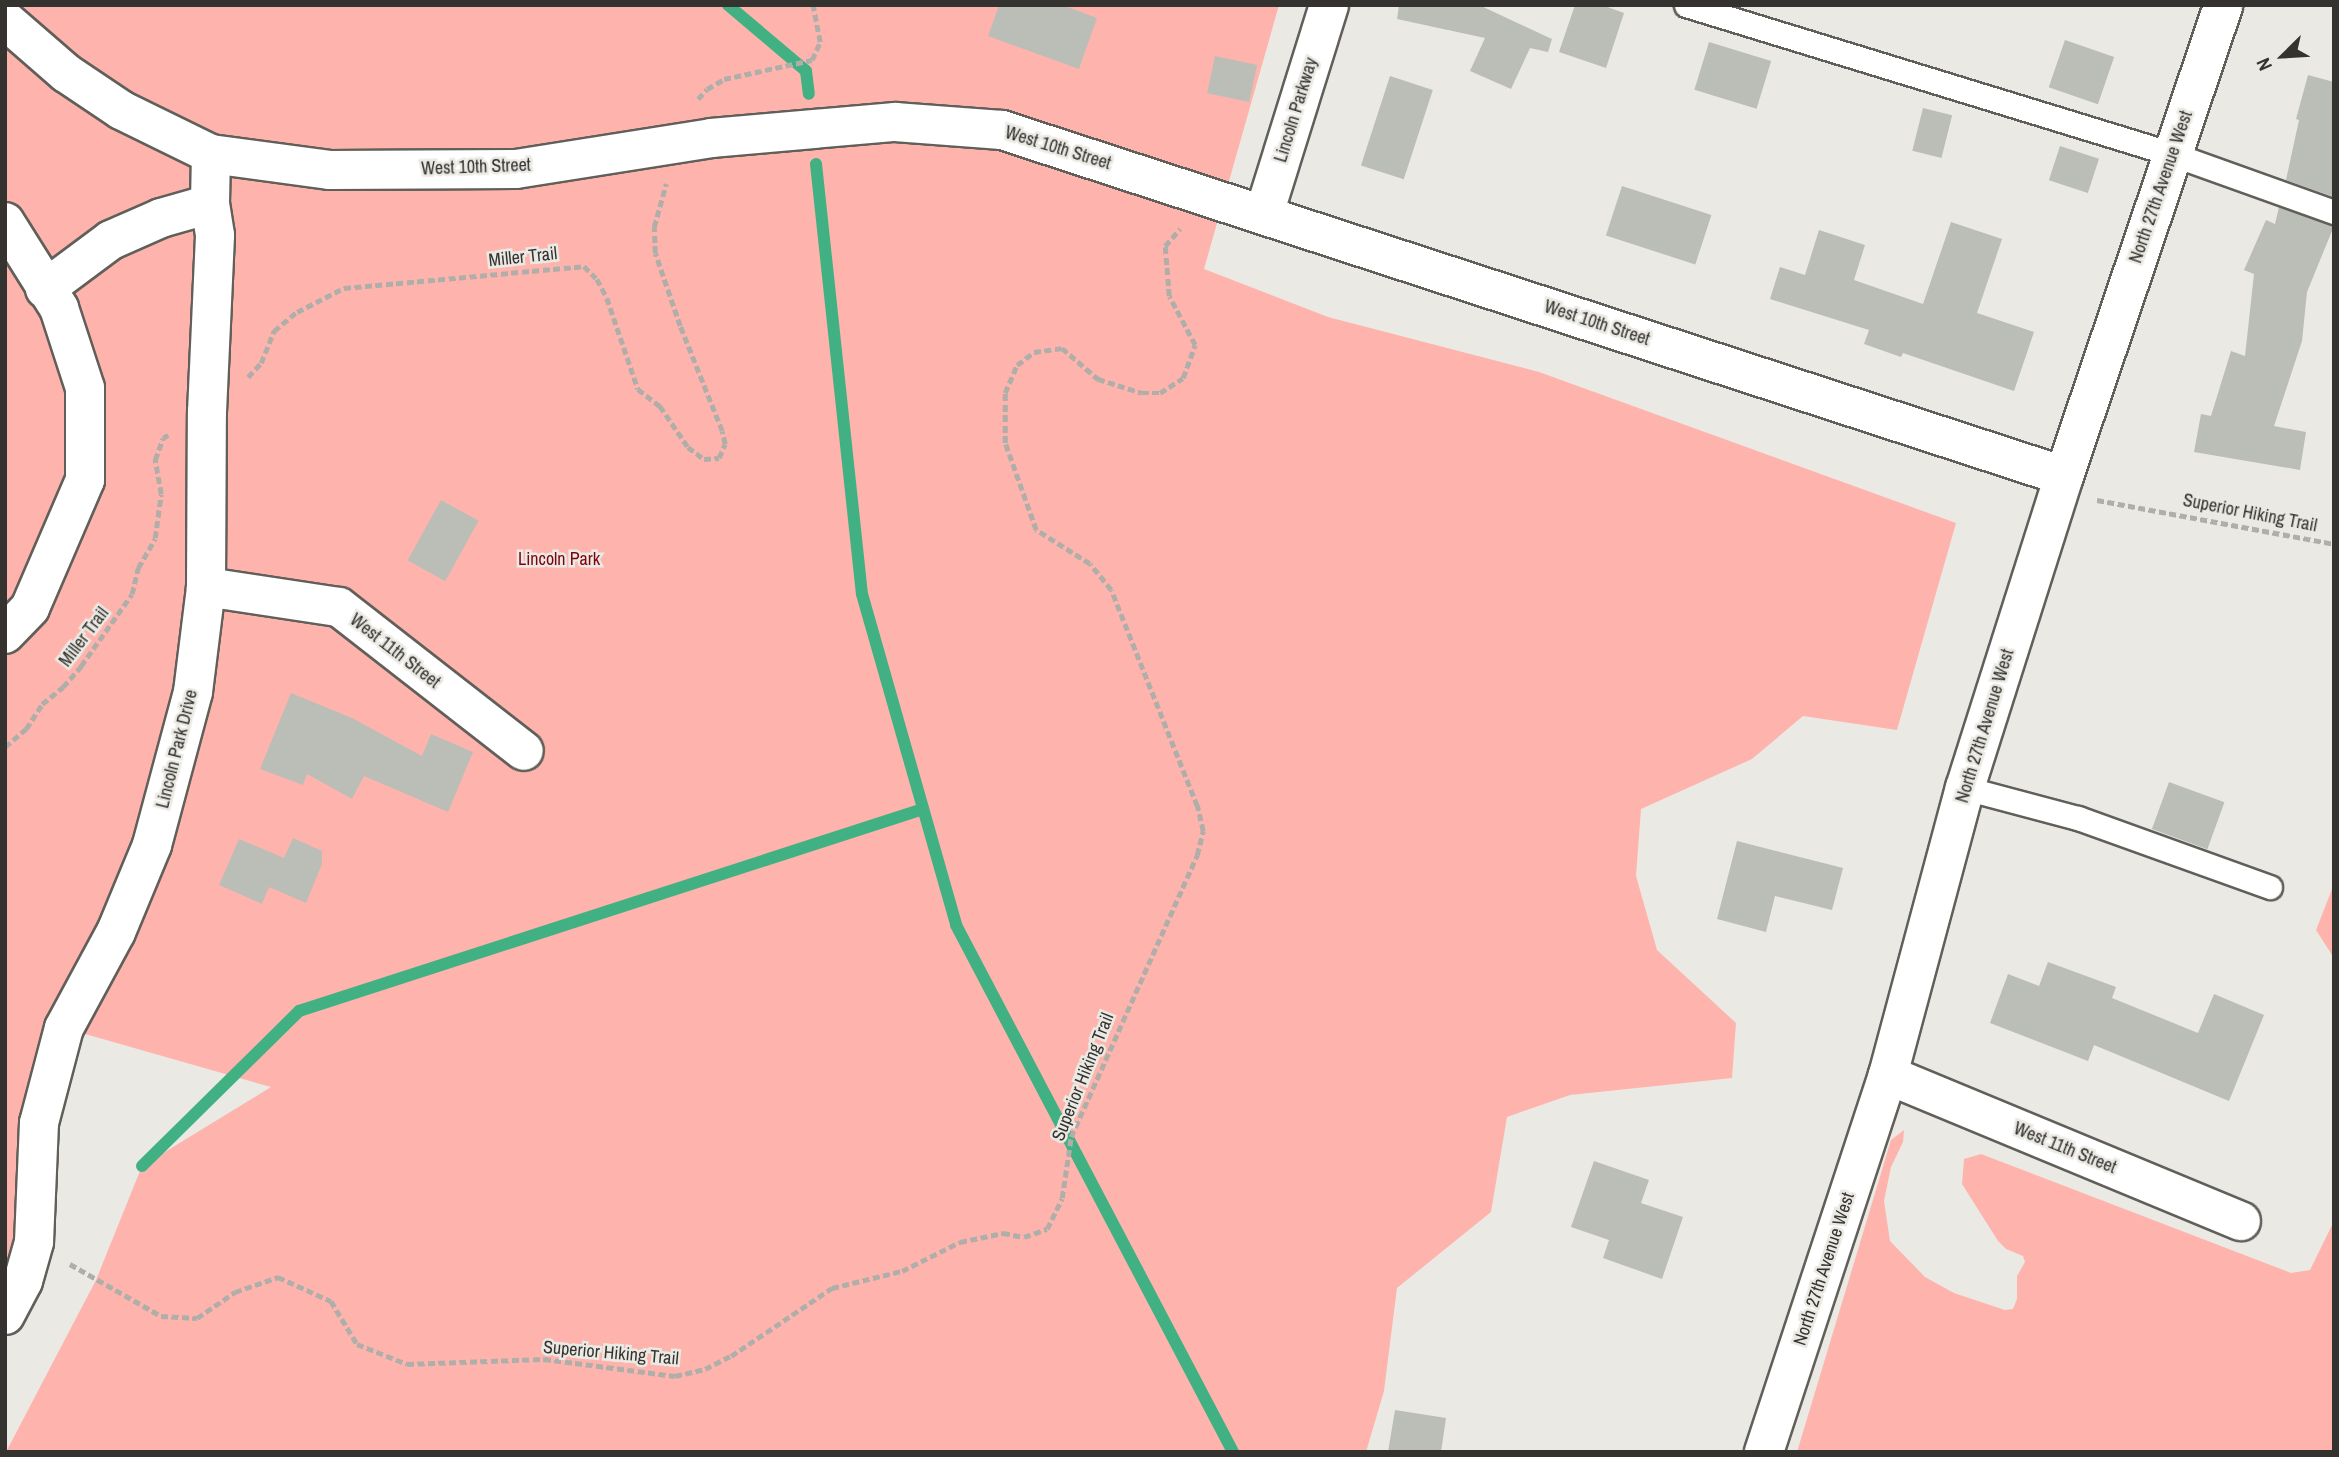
<!DOCTYPE html>
<html>
<head>
<meta charset="utf-8">
<style>
  body { margin:0 }
  #map { position:relative; width:2339px; height:1457px; overflow:hidden; background:#ebe9e3; font-family:"Archivo Narrow",sans-serif }
  div>[style] { position:absolute }
  .green>* { inset:0; background:#feb4ad }
  .stream>* { height:12px; margin:-6px; padding:0 6px; transform-origin:6px; border-radius:6px; background:#41b184 }
  .building>* { inset:0; background:#babeb7; transform-origin:0 0 }
  .path>* { height:4.5px; margin-top:-2.25px; transform-origin:0; background:repeating-linear-gradient(90deg,#b0aea9 0 7px,transparent 0 10.5px) }
  .roads { filter:drop-shadow(2px 0 #615f59) drop-shadow(-2px 0 #615f59) drop-shadow(0 2px #615f59) drop-shadow(0 -2px #615f59) }
  .service>* { height:23px; margin:-11.5px; padding:0 11.5px; transform-origin:11.5px; border-radius:11.5px; background:#fff }
  .minor>* { height:38px; margin:-19px; padding:0 19px; transform-origin:19px; border-radius:19px; background:#fff }
  .tertiary>* { height:38px; margin:-19px; padding:0 19px; transform-origin:19px; border-radius:19px; background:#fff }
  span { translate:-50% -50%; white-space:nowrap; text-align:center; line-height:1.15; -webkit-text-stroke:5px #ebe9e3; paint-order:stroke }
  .street-label { font-size:18px; color:#343330 }
  .park-label { font-size:18px; color:#7f020f }
  .frame { position:absolute; inset:0; border:7px solid #343330; pointer-events:none }
  .north { position:absolute; left:2248px; top:21px; width:70px; height:70px; -webkit-text-stroke:5px #ebe9e3; paint-order:stroke; rotate:246deg; font-size:19px; font-weight:700; line-height:28px; text-align:center; color:#343330 }
  .north::after { content:''; display:block; margin:auto; width:24px; height:32px; background:#343330; clip-path:polygon(50% 0,100% 100%,50% 72%,0 100%) }
</style>
</head>
<body>
<div id="map">
  <div class="green">
    <div style="clip-path:polygon(5px 5px,1279px 5px,1204px 269px,1328px 317px,1539px 372px,1956px 523px,1897px 730px,1803px 716px,1752px 759px,1641px 809px,1636px 876px,1657px 950px,1736px 1023px,1732px 1078px,1570px 1095px,1507px 1117px,1491px 1212px,1397px 1288px,1384px 1391px,1366px 1452px,6px 1452px,96px 1280px,142px 1166px,271px 1087px,64px 1028px,5px 1315px)"></div>
    <div style="clip-path:polygon(2334px 884px,2334px 958px,2316px 930px)"></div>
    <div style="clip-path:polygon(1904px 1130px,1903px 1142px,1891px 1167px,1884px 1201px,1890px 1241px,1925px 1277px,1954px 1293px,2005px 1310px,2013px 1309px,2017px 1299px,2017px 1276px,2025px 1262px,2023px 1256px,2006px 1249px,1998px 1241px,1962px 1184px,1964px 1159px,1981px 1154px,2291px 1273px,2310px 1270px,2334px 1221px,2334px 1452px,1797px 1452px,1891px 1140px)"></div>
  </div>
  <div class="stream">
    <div style="left:728px;top:5px;width:102px;rotate:40.2deg"></div>
    <div style="left:806px;top:71px;width:23px;rotate:83deg"></div>
    <div style="left:816px;top:164px;width:432px;rotate:83.9deg"></div>
    <div style="left:862px;top:594px;width:344px;rotate:74.1deg"></div>
    <div style="left:956px;top:925px;width:595px;rotate:62.27deg"></div>
    <div style="left:142px;top:1166px;width:221px;rotate:-44.6deg"></div>
    <div style="left:299px;top:1011px;width:656px;rotate:-17.94deg"></div>
  </div>
  <div class="building">
    <div style="clip-path:polygon(999px 5px,1062px 5px,1097px 18px,1079px 69px,988px 36px)"></div>
    <div style="clip-path:polygon(1399px 5px,1479px 5px,1552px 39px,1548px 52px,1530px 48px,1511px 89px,1470px 71px,1485px 38px,1397px 19px)"></div>
    <div style="clip-path:polygon(1575px 5px,1602px 5px,1624px 13px,1606px 68px,1559px 52px)"></div>
    <div style="left:2065px;top:40px;width:52px;height:50px;rotate:19deg"></div>
    <div style="left:1709px;top:42px;width:65px;height:50px;rotate:17deg"></div>
    <div style="left:1215px;top:56px;width:43px;height:38px;rotate:12deg"></div>
    <div style="clip-path:polygon(2308px 75px,2334px 82px,2334px 197px,2286px 180px,2299px 120px,2296px 119px)"></div>
    <div style="left:1390px;top:76px;width:45px;height:94px;rotate:18deg"></div>
    <div style="left:1923px;top:108px;width:30px;height:44px;rotate:14deg"></div>
    <div style="left:2060px;top:146px;width:41px;height:36px;rotate:18deg"></div>
    <div style="left:1622px;top:186px;width:94px;height:52px;rotate:18deg"></div>
    <div style="clip-path:polygon(2279px 207px,2334px 226px,2307px 292px,2302px 341px,2274px 426px,2306px 432px,2300px 470px,2194px 452px,2201px 414px,2211px 416px,2231px 351px,2245px 356px,2254px 274px,2244px 270px,2266px 220px,2275px 224px)"></div>
    <div style="clip-path:polygon(1951px 222px,2002px 239px,1977px 313px,2034px 332px,2014px 391px,1903px 353px,1901px 357px,1864px 344px,1869px 330px,1770px 299px,1780px 267px,1805px 275px,1819px 230px,1865px 245px,1854px 280px,1923px 304px)"></div>
    <div style="left:441px;top:500px;width:43px;height:69px;rotate:29deg"></div>
    <div style="clip-path:polygon(291px 693px,352px 718px,422px 756px,431px 734px,473px 752px,448px 812px,364px 776px,352px 799px,307px 774px,303px 785px,260px 769px)"></div>
    <div style="left:2169px;top:782px;width:59px;height:50px;rotate:20deg"></div>
    <div style="clip-path:polygon(293px 838px,322px 851px,322px 864px,306px 903px,269px 887px,262px 904px,219px 885px,239px 839px,284px 858px)"></div>
    <div style="clip-path:polygon(1737px 841px,1843px 868px,1832px 910px,1775px 896px,1766px 932px,1717px 919px)"></div>
    <div style="clip-path:polygon(2048px 962px,2116px 987px,2112px 998px,2198px 1033px,2214px 994px,2264px 1015px,2229px 1101px,2094px 1045px,2088px 1061px,1990px 1023px,2008px 974px,2039px 986px)"></div>
    <div style="clip-path:polygon(1594px 1161px,1649px 1180px,1641px 1203px,1683px 1217px,1662px 1279px,1603px 1258px,1609px 1240px,1571px 1227px)"></div>
    <div style="clip-path:polygon(1395px 1410px,1446px 1418px,1441px 1452px,1388px 1452px)"></div>
  </div>
  <div class="path">
    <div style="left:698px;top:99px;width:13px;rotate:-48deg"></div>
    <div style="left:707px;top:89px;width:20px;rotate:-30deg"></div>
    <div style="left:724px;top:79px;width:90px;rotate:-12.2deg"></div>
    <div style="left:812px;top:60px;width:20px;rotate:-66deg"></div>
    <div style="left:820px;top:42px;width:38px;rotate:-101deg"></div>
    <div style="left:248px;top:377px;width:19px;rotate:-47deg"></div>
    <div style="left:261px;top:363px;width:35px;rotate:-68deg"></div>
    <div style="left:274px;top:331px;width:30px;rotate:-40deg"></div>
    <div style="left:297px;top:312px;width:53px;rotate:-27.1deg"></div>
    <div style="left:344px;top:288px;width:241px;rotate:-5.2deg"></div>
    <div style="left:584px;top:266px;width:18px;rotate:45deg"></div>
    <div style="left:597px;top:279px;width:21px;rotate:62deg"></div>
    <div style="left:607px;top:298px;width:96px;rotate:71.2deg"></div>
    <div style="left:638px;top:389px;width:28px;rotate:38deg"></div>
    <div style="left:660px;top:406px;width:50px;rotate:55.7deg"></div>
    <div style="left:688px;top:447px;width:20px;rotate:37deg"></div>
    <div style="left:704px;top:459px;width:15px;rotate:-4deg"></div>
    <div style="left:719px;top:458px;width:15px;rotate:-67deg"></div>
    <div style="left:725px;top:444px;width:13px;rotate:-103deg"></div>
    <div style="left:722px;top:431px;width:113px;rotate:-111.8deg"></div>
    <div style="left:680px;top:326px;width:77px;rotate:-108.9deg"></div>
    <div style="left:655px;top:253px;width:26px;rotate:-92deg"></div>
    <div style="left:654px;top:227px;width:45px;rotate:-74.4deg"></div>
    <div style="left:2097px;top:500px;width:241px;rotate:10.5deg"></div>
    <div style="left:5px;top:747px;width:28px;rotate:-41deg"></div>
    <div style="left:26px;top:729px;width:30px;rotate:-57deg"></div>
    <div style="left:42px;top:704px;width:27px;rotate:-39deg"></div>
    <div style="left:63px;top:687px;width:28px;rotate:-49deg"></div>
    <div style="left:81px;top:666px;width:88px;rotate:-54.7deg"></div>
    <div style="left:132px;top:594px;width:27px;rotate:-77deg"></div>
    <div style="left:138px;top:568px;width:34px;rotate:-60deg"></div>
    <div style="left:155px;top:538px;width:44px;rotate:-82.2deg"></div>
    <div style="left:161px;top:494px;width:35px;rotate:-100deg"></div>
    <div style="left:155px;top:460px;width:23px;rotate:-70deg"></div>
    <div style="left:163px;top:438px;width:6px;rotate:-31deg"></div>
    <div style="left:70px;top:1264px;width:105px;rotate:29.7deg"></div>
    <div style="left:161px;top:1316px;width:36px;rotate:3deg"></div>
    <div style="left:197px;top:1318px;width:46px;rotate:-34.4deg"></div>
    <div style="left:235px;top:1292px;width:46px;rotate:-19.2deg"></div>
    <div style="left:278px;top:1277px;width:58px;rotate:24.4deg"></div>
    <div style="left:331px;top:1301px;width:50px;rotate:58.8deg"></div>
    <div style="left:357px;top:1344px;width:54px;rotate:21.8deg"></div>
    <div style="left:407px;top:1364px;width:137px;rotate:-2.1deg"></div>
    <div style="left:544px;top:1359px;width:132px;rotate:7.4deg"></div>
    <div style="left:675px;top:1376px;width:31px;rotate:-13deg"></div>
    <div style="left:705px;top:1369px;width:29px;rotate:-27deg"></div>
    <div style="left:731px;top:1356px;width:122px;rotate:-34deg"></div>
    <div style="left:832px;top:1288px;width:72px;rotate:-13.7deg"></div>
    <div style="left:902px;top:1271px;width:65px;rotate:-26.6deg"></div>
    <div style="left:960px;top:1242px;width:44px;rotate:-11.8deg"></div>
    <div style="left:1003px;top:1233px;width:21px;rotate:11deg"></div>
    <div style="left:1024px;top:1237px;width:24px;rotate:-19deg"></div>
    <div style="left:1047px;top:1229px;width:34px;rotate:-64deg"></div>
    <div style="left:1062px;top:1198px;width:62px;rotate:-81.6deg"></div>
    <div style="left:1071px;top:1137px;width:309px;rotate:-65.9deg"></div>
    <div style="left:1197px;top:855px;width:25px;rotate:-76deg"></div>
    <div style="left:1203px;top:831px;width:26px;rotate:-103deg"></div>
    <div style="left:1197px;top:806px;width:232px;rotate:-111.7deg"></div>
    <div style="left:1111px;top:590px;width:33px;rotate:-129deg"></div>
    <div style="left:1090px;top:564px;width:64px;rotate:-147.8deg"></div>
    <div style="left:1036px;top:530px;width:92px;rotate:-109.6deg"></div>
    <div style="left:1005px;top:443px;width:50px;rotate:-90deg"></div>
    <div style="left:1005px;top:393px;width:30px;rotate:-67deg"></div>
    <div style="left:1017px;top:365px;width:21px;rotate:-37deg"></div>
    <div style="left:1034px;top:352px;width:28px;rotate:-8deg"></div>
    <div style="left:1062px;top:348px;width:48px;rotate:40.7deg"></div>
    <div style="left:1098px;top:379px;width:46px;rotate:17.7deg"></div>
    <div style="left:1142px;top:393px;width:18px"></div>
    <div style="left:1160px;top:393px;width:27px;rotate:-33deg"></div>
    <div style="left:1183px;top:378px;width:35px;rotate:-70deg"></div>
    <div style="left:1195px;top:345px;width:55px;rotate:-118deg"></div>
    <div style="left:1169px;top:296px;width:50px;rotate:-94.6deg"></div>
    <div style="left:1165px;top:246px;width:23px;rotate:-49deg"></div>
  </div>
  <div class="roads">
    <div class="service">
      <div style="left:1686px;top:5px;width:508px;rotate:17.04deg"></div>
      <div style="left:2172px;top:154px;width:172px;rotate:19.7deg"></div>
      <div style="left:1965px;top:788px;width:117px;rotate:14.9deg"></div>
      <div style="left:2078px;top:818px;width:204px;rotate:19.8deg"></div>
    </div>
    <div class="minor">
      <div style="left:1264px;top:214px;width:219px;rotate:-72.7deg"></div>
      <div style="left:5px;top:222px;width:102px;rotate:57.9deg"></div>
      <div style="left:59px;top:308px;width:84px;rotate:72deg"></div>
      <div style="left:85px;top:388px;width:92px;rotate:90deg"></div>
      <div style="left:85px;top:480px;width:139px;rotate:113.3deg"></div>
      <div style="left:30px;top:608px;width:36px;rotate:134deg"></div>
      <div style="left:45px;top:289px;width:82px;rotate:-36.6deg"></div>
      <div style="left:111px;top:240px;width:55px;rotate:-23.7deg"></div>
      <div style="left:161px;top:218px;width:51px;rotate:-15.9deg"></div>
      <div style="left:206px;top:587px;width:134px;rotate:8.6deg"></div>
      <div style="left:339px;top:607px;width:234px;rotate:37.9deg"></div>
      <div style="left:1888px;top:1075px;width:382px;rotate:22.5deg"></div>
      <div style="left:5px;top:1315px;width:38px;rotate:-62deg"></div>
      <div style="left:23px;top:1281px;width:41px;rotate:-74.2deg"></div>
      <div style="left:34px;top:1242px;width:119px;rotate:-87.6deg"></div>
      <div style="left:39px;top:1123px;width:98px;rotate:-75.3deg"></div>
      <div style="left:64px;top:1028px;width:109px;rotate:-61.6deg"></div>
      <div style="left:116px;top:932px;width:94px;rotate:-67.5deg"></div>
      <div style="left:152px;top:845px;width:158px;rotate:-75deg"></div>
      <div style="left:193px;top:692px;width:106px;rotate:-82.9deg"></div>
      <div style="left:206px;top:587px;width:175px;rotate:-89.7deg"></div>
      <div style="left:207px;top:412px;width:177px;rotate:-87.4deg"></div>
      <div style="left:215px;top:235px;width:31px;rotate:-99deg"></div>
      <div style="left:210px;top:204px;width:50px;rotate:-88.9deg"></div>
      <div style="left:1764px;top:1452px;width:397px;rotate:-71.8deg"></div>
      <div style="left:1888px;top:1075px;width:297px;rotate:-75deg"></div>
      <div style="left:1965px;top:788px;width:327px;rotate:-72.4deg"></div>
      <div style="left:2064px;top:476px;width:497px;rotate:-71.3deg"></div>
    </div>
    <div class="tertiary">
      <div style="left:5px;top:20px;width:81px;rotate:41deg"></div>
      <div style="left:66px;top:73px;width:66px;rotate:33.9deg"></div>
      <div style="left:121px;top:110px;width:100px;rotate:26.1deg"></div>
      <div style="left:211px;top:154px;width:119px;rotate:7.7deg"></div>
      <div style="left:329px;top:170px;width:187px;rotate:-0.3deg"></div>
      <div style="left:516px;top:169px;width:197px;rotate:-9deg"></div>
      <div style="left:711px;top:138px;width:185px;rotate:-5deg"></div>
      <div style="left:895px;top:122px;width:107px;rotate:4.3deg"></div>
      <div style="left:1002px;top:130px;width:1117px;rotate:18.05deg"></div>
    </div>
  </div>
  <div class="street-label">
    <span style="left:1296px;top:110px;rotate:-73deg">Lincoln Parkway</span>
    <span style="left:1058px;top:148px;rotate:17deg">West 10th Street</span>
    <span style="left:476px;top:167px;rotate:-2deg">West 10th Street</span>
    <span style="left:2161px;top:187px;rotate:-71deg">North 27th Avenue West</span>
    <span style="left:523px;top:257px;rotate:-6deg">Miller Trail</span>
    <span style="left:1597px;top:323px;rotate:18deg">West 10th Street</span>
    <span style="left:2250px;top:513px;rotate:11deg">Superior Hiking Trail</span>
    <span style="left:84px;top:637px;rotate:-53deg">Miller Trail</span>
    <span style="left:395px;top:651px;rotate:38deg">West 11th Street</span>
    <span style="left:1985px;top:726px;rotate:-73deg">North 27th Avenue West</span>
    <span style="left:177px;top:749px;rotate:-76deg">Lincoln Park Drive</span>
    <span style="left:1083px;top:1077px;rotate:-68deg">Superior Hiking Trail</span>
    <span style="left:2065px;top:1148px;rotate:22deg">West 11th Street</span>
    <span style="left:1824px;top:1269px;rotate:-72deg">North 27th Avenue West</span>
    <span style="left:611px;top:1353px;rotate:5deg">Superior Hiking Trail</span>
  </div>
  <div class="park-label">
    <span style="left:559px;top:559px">Lincoln Park</span>
  </div>
  <div class="frame"></div>
  <div class="north">N</div>
</div>
</body>
</html>
